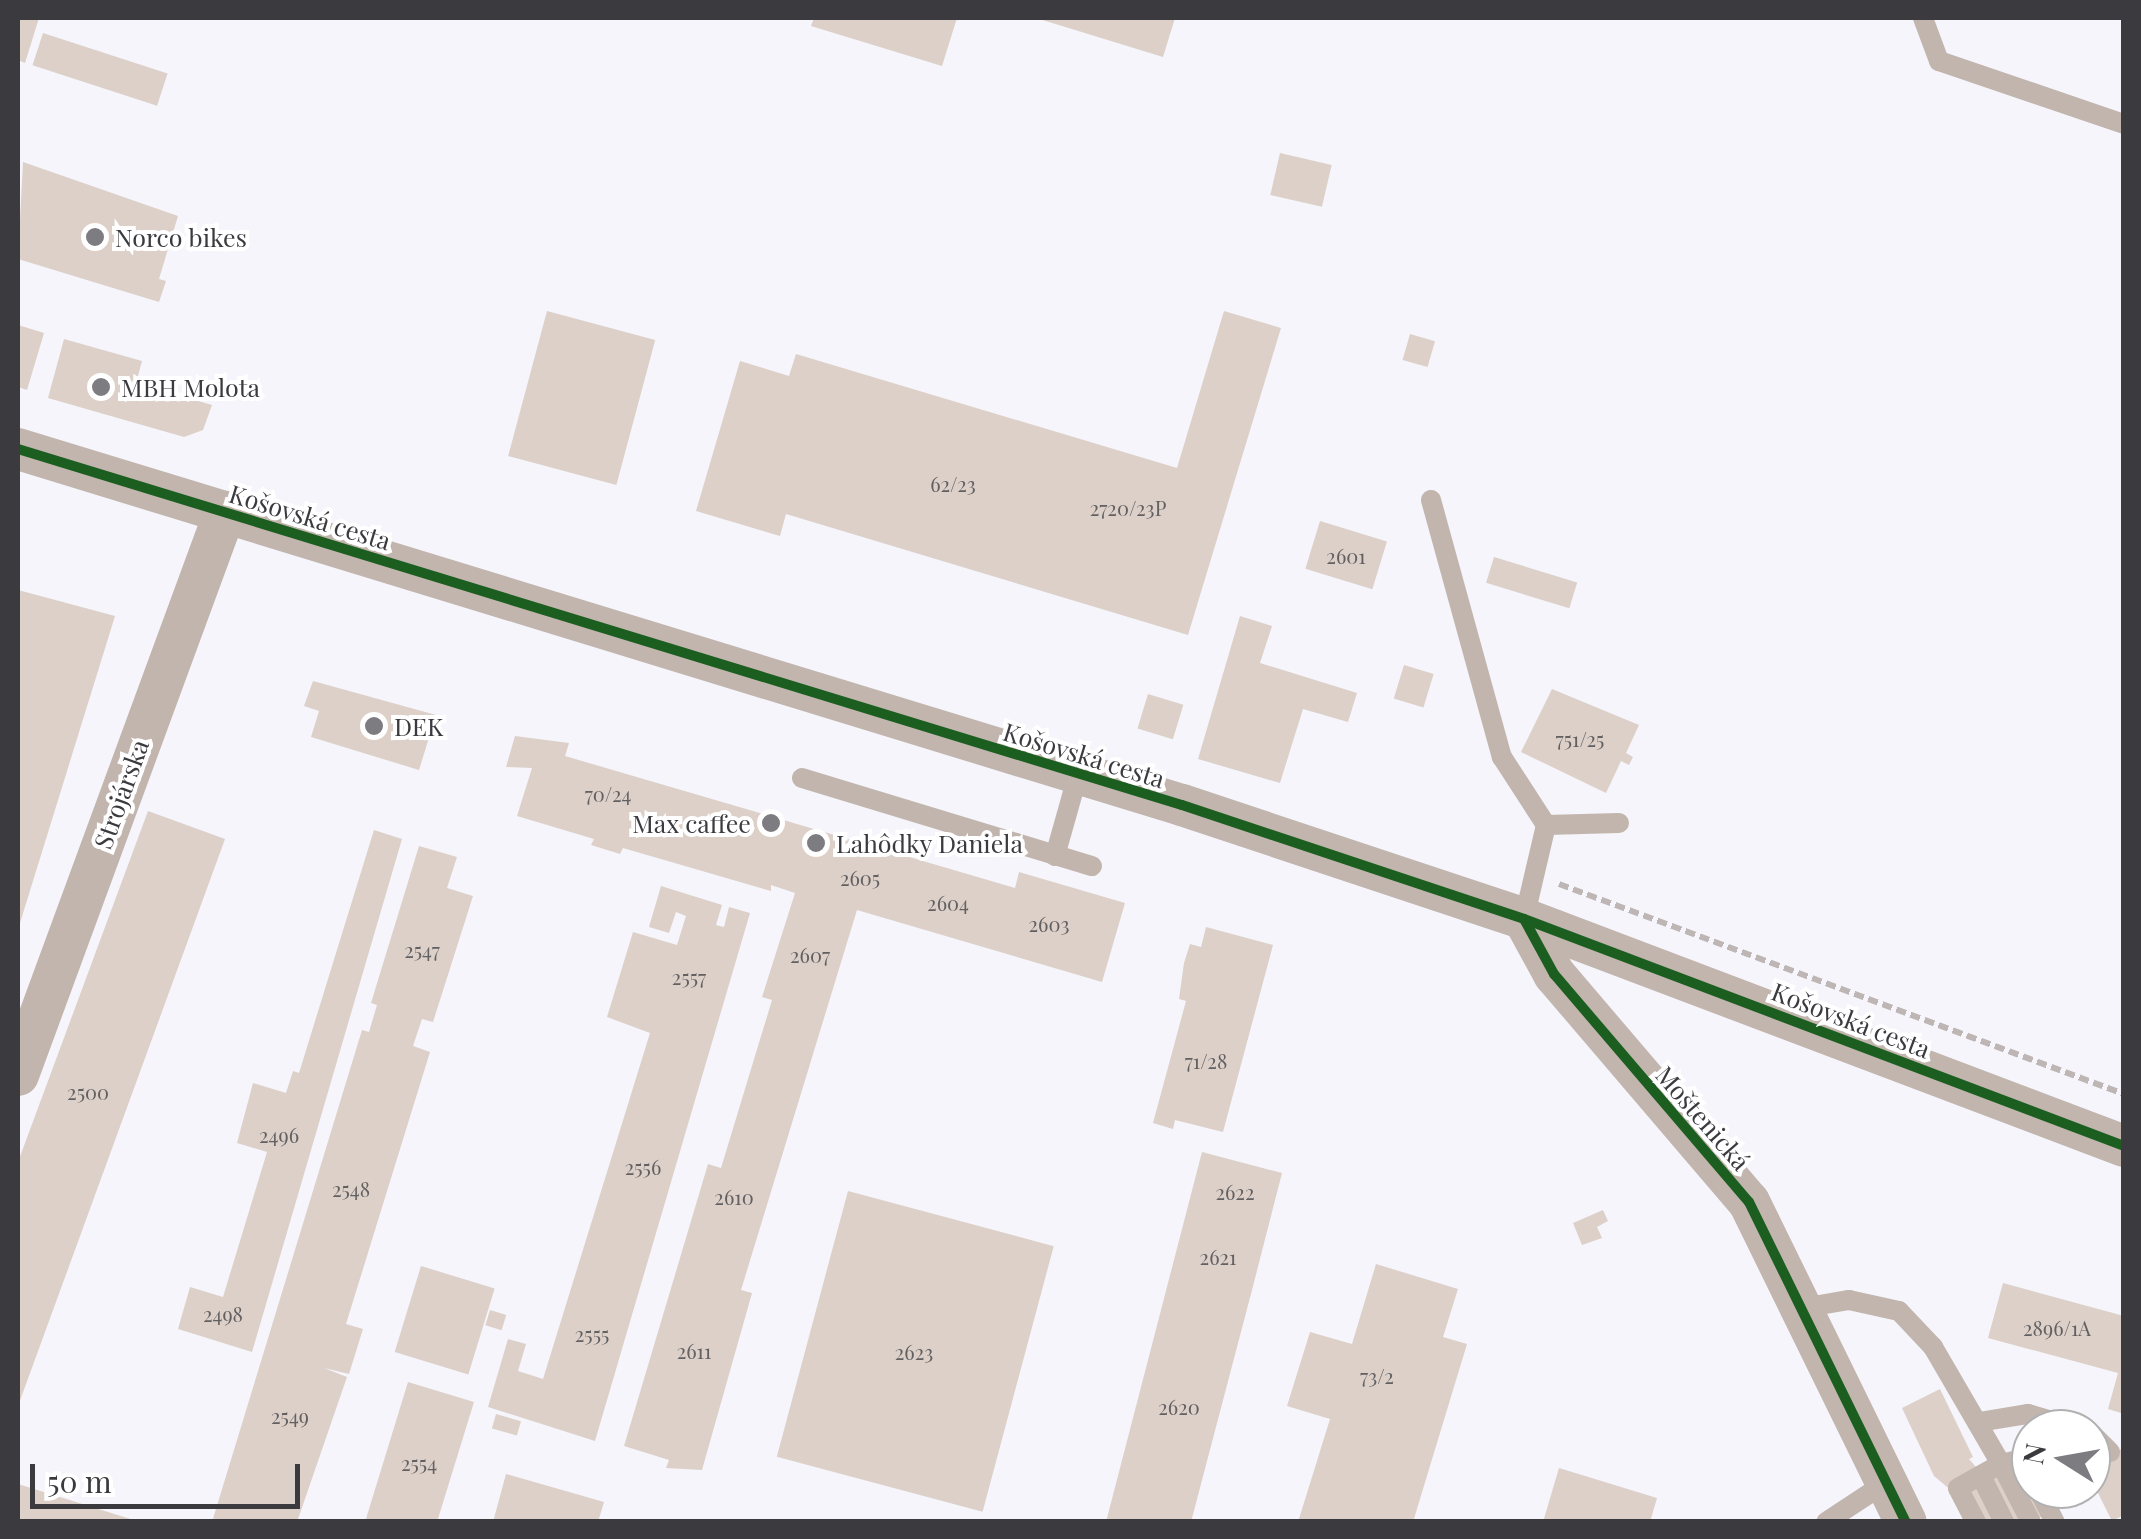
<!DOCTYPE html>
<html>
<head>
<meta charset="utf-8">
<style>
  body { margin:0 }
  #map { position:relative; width:2141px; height:1539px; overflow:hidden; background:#f5f5fb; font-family:"Playfair Display",serif }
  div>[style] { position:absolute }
  .building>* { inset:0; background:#dcd0c9; transform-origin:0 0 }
  .path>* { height:6px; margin-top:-3px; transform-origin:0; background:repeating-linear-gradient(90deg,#beb6b4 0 10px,transparent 0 15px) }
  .lane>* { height:20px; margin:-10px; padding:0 10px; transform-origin:10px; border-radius:10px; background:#c1b5ae }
  .street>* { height:42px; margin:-21px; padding:0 21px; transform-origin:21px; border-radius:21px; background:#c1b5ae }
  .cycleway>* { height:10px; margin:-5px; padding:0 5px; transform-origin:5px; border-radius:5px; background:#1b5e20 }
  .dots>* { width:28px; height:28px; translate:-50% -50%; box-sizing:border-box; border:5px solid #fff; border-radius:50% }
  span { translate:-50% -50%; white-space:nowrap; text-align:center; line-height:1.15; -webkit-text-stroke:8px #fff; paint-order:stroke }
  .number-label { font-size:20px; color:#636062 }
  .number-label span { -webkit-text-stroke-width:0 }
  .poi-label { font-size:25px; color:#3b3b3f }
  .left { translate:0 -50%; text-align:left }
  .right { translate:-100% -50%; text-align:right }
  .street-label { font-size:25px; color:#3b3b3f }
  .frame { position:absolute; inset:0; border:20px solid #3b3b3f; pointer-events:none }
  .north { position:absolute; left:2011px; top:1409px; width:100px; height:100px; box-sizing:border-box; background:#fff; border:2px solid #b1b1b2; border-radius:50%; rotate:281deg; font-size:28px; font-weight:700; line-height:40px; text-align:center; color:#3b3b3f }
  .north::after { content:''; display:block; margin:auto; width:35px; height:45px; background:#7c7c81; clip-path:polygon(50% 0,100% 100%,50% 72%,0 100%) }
  .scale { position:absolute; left:30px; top:1464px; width:270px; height:45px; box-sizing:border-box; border:5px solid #3b3b3f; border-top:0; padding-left:12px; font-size:30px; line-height:35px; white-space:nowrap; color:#3b3b3f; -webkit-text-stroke:8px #fff; paint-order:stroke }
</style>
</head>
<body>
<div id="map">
  <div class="building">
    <div style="clip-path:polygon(18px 18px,39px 18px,25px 63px,18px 60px)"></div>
    <div style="clip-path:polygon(814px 18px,957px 18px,942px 66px,811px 26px)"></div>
    <div style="clip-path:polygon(1036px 18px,1175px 18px,1163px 57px)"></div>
    <div style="left:43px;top:33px;width:131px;height:34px;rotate:18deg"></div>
    <div style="left:1280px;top:153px;width:53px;height:43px;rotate:13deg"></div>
    <div style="clip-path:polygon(23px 162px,178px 216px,159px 279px,166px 281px,159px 302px,18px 259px)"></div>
    <div style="left:547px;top:311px;width:112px;height:150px;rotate:15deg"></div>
    <div style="clip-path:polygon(1224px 311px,1281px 328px,1188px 635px,786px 514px,780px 536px,696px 511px,740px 361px,789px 376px,796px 354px,1177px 468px)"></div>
    <div style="clip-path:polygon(18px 325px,44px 333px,27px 390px,18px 387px)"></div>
    <div style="left:1410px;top:334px;width:26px;height:27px;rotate:16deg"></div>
    <div style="clip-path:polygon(64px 339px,142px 361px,136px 383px,212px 405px,203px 430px,184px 437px,48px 398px)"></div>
    <div style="left:1320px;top:521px;width:70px;height:50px;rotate:17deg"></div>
    <div style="left:1494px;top:557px;width:87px;height:27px;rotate:17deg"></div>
    <div style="clip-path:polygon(18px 590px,115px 616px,20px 923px,18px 922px)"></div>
    <div style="clip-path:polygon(1240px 616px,1272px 626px,1260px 663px,1357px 693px,1348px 722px,1303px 709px,1280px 783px,1198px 759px)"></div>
    <div style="left:1404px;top:665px;width:31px;height:35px;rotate:17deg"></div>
    <div style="clip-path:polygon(313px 681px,436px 715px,419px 770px,311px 737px,319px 711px,304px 706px)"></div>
    <div style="clip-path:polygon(1552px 689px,1639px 725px,1626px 753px,1633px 757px,1629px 765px,1621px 761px,1606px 793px,1521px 752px)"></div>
    <div style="left:1148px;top:694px;width:37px;height:36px;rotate:17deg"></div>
    <div style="clip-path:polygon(515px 736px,569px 743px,565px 756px,1015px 888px,1019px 872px,1125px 903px,1102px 982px,857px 910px,741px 1290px,752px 1293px,702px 1470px,666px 1468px,669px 1460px,624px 1446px,708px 1164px,721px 1168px,772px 1000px,762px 997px,795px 893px,771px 885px,771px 891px,623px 848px,620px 854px,591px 845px,594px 839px,517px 816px,532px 768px,506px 767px)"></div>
    <div style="clip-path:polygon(148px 811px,225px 839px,18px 1406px,18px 1162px)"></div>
    <div style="clip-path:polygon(374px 830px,402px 839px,252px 1352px,178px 1329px,190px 1287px,223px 1297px,267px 1152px,237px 1143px,253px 1083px,286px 1093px,293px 1071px,299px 1073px)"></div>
    <div style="clip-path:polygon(419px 846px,457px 857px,447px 888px,473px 896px,433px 1022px,422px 1019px,413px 1046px,430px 1052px,346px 1324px,363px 1329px,349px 1374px,324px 1368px,347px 1377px,297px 1522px,212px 1522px,362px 1030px,369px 1032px,377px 1005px,371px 1003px)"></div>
    <div style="clip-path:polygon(661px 886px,722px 905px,716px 925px,724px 927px,729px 907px,750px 913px,595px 1441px,488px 1407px,508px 1339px,526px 1344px,518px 1371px,543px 1379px,650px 1033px,607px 1017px,633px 932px,677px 945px,686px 916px,676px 912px,669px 933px,649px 927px)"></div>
    <div style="clip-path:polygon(1206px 927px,1273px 945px,1223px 1132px,1175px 1120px,1173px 1129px,1153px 1123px,1186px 1001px,1179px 999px,1184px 963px,1190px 944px,1201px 947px)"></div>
    <div style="clip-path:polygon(1202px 1152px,1282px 1173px,1252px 1290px,1191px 1522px,1106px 1522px)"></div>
    <div style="left:848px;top:1191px;width:213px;height:275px;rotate:15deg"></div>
    <div style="clip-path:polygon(1603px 1210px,1608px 1221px,1597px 1227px,1602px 1238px,1582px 1245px,1573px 1223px)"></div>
    <div style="clip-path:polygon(1376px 1264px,1458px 1289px,1443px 1337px,1467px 1344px,1413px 1522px,1298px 1522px,1330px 1419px,1287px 1406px,1310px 1332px,1352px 1344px)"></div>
    <div style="left:421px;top:1266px;width:77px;height:90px;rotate:17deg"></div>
    <div style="clip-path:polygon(2003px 1283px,2124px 1316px,2124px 1414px,2108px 1409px,2118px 1373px,1988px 1338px)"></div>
    <div style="left:490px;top:1310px;width:17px;height:16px;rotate:17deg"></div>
    <div style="clip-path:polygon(408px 1382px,474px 1402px,437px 1522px,365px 1522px)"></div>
    <div style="clip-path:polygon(1940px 1389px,1973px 1457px,1969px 1459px,1989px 1482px,2031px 1460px,2031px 1489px,2057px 1509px,2031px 1522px,1964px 1522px,1953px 1500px,1959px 1497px,1934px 1476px,1902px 1408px)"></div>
    <div style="left:496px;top:1414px;width:26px;height:15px;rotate:16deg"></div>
    <div style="clip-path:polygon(2124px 1448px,2124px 1515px,2112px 1521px,2091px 1479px,2091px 1461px)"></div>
    <div style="clip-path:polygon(1559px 1468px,1657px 1498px,1650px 1522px,1543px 1522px)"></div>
    <div style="clip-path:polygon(506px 1474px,604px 1502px,598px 1522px,493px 1522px)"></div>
    <div style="clip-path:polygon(18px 1484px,137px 1521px,137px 1522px,18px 1522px)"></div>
  </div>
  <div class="path">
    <div style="left:1559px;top:884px;width:603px;rotate:20.39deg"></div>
  </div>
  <div class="lane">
    <div style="left:1923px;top:18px;width:46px;rotate:69.6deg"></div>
    <div style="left:1939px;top:61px;width:195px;rotate:18.8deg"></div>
    <div style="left:1431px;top:500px;width:267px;rotate:74.6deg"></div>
    <div style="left:1502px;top:757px;width:81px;rotate:57.1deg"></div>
    <div style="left:1546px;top:825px;width:97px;rotate:103.2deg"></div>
    <div style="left:802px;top:778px;width:303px;rotate:16.9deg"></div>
    <div style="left:1546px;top:825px;width:73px;rotate:-1.6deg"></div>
    <div style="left:1055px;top:856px;width:85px;rotate:-74.3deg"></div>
    <div style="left:1802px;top:1308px;width:48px;rotate:-9.7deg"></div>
    <div style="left:1849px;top:1300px;width:51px;rotate:12.4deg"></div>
    <div style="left:1899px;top:1311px;width:50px;rotate:46.6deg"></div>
    <div style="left:1933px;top:1347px;width:135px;rotate:59.8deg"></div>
    <div style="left:2001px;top:1464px;width:23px;rotate:-13deg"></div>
    <div style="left:2023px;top:1459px;width:18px;rotate:63deg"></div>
    <div style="left:1979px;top:1422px;width:50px;rotate:-9.3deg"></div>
    <div style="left:2028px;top:1414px;width:53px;rotate:16.4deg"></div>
    <div style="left:2091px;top:1433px;width:27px;rotate:45deg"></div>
    <div style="left:1981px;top:1476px;width:51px;rotate:63.4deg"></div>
    <div style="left:2038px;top:1489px;width:37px;rotate:63deg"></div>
    <div style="left:1826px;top:1522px;width:73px;rotate:-33.3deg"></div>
    <div style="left:1976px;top:1522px;width:38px;rotate:-118deg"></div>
    <div style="left:1958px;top:1488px;width:49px;rotate:-29.2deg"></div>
    <div style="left:2001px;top:1464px;width:65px;rotate:62.7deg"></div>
  </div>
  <div class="street">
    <div style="left:18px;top:449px;width:1217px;rotate:17.01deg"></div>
    <div style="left:1182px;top:805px;width:360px;rotate:18.4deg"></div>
    <div style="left:1524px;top:919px;width:642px;rotate:20.72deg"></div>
    <div style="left:1524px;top:919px;width:63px;rotate:61.4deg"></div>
    <div style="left:1554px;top:974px;width:300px;rotate:49.5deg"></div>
    <div style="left:1749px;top:1202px;width:356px;rotate:63.9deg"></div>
    <div style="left:18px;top:1075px;width:600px;rotate:-69.81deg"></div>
  </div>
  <div class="cycleway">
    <div style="left:18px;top:449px;width:1217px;rotate:17.01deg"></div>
    <div style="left:1182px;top:805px;width:360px;rotate:18.4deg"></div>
    <div style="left:1524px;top:919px;width:642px;rotate:20.72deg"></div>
    <div style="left:1524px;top:919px;width:63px;rotate:61.4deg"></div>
    <div style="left:1554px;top:974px;width:300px;rotate:49.5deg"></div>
    <div style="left:1749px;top:1202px;width:356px;rotate:63.9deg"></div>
  </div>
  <div class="dots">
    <div style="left:95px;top:237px;background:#7c7c81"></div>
    <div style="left:101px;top:387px;background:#7c7c81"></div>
    <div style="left:374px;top:726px;background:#7c7c81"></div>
    <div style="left:771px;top:823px;background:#7c7c81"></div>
    <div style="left:816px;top:843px;background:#7c7c81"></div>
  </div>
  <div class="number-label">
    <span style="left:953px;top:483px">62/23</span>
    <span style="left:1128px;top:507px">2720/23P</span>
    <span style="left:1346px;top:555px">2601</span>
    <span style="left:1580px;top:738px">751/25</span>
    <span style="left:608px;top:793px">70/24</span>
    <span style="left:860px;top:877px">2605</span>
    <span style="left:948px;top:902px">2604</span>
    <span style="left:1049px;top:923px">2603</span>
    <span style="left:422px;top:949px">2547</span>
    <span style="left:810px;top:954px">2607</span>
    <span style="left:689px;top:976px">2557</span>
    <span style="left:1206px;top:1060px">71/28</span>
    <span style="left:88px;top:1091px">2500</span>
    <span style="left:279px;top:1134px">2496</span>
    <span style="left:643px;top:1166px">2556</span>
    <span style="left:351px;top:1188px">2548</span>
    <span style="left:1235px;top:1191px">2622</span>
    <span style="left:734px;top:1196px">2610</span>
    <span style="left:1218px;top:1256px">2621</span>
    <span style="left:223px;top:1313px">2498</span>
    <span style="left:2057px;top:1327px">2896/1A</span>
    <span style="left:592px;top:1333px">2555</span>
    <span style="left:694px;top:1350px">2611</span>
    <span style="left:914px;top:1351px">2623</span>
    <span style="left:1377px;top:1375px">73/2</span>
    <span style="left:1179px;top:1406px">2620</span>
    <span style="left:290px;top:1415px">2549</span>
    <span style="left:419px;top:1462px">2554</span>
  </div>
  <div class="poi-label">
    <span class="left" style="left:115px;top:237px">Norco bikes</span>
    <span class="left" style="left:121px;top:387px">MBH Molota</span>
    <span class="left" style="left:394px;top:726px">DEK</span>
    <span class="right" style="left:751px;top:823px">Max caffee</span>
    <span class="left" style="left:836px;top:843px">Lahôdky Daniela</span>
  </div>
  <div class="street-label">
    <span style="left:310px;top:517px;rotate:17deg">Košovská cesta</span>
    <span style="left:1084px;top:755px;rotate:17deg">Košovská cesta</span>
    <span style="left:121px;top:794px;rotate:-70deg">Strojárska</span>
    <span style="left:1851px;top:1020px;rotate:21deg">Košovská cesta</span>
    <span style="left:1703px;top:1118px;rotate:49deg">Moštenická</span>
  </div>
  <div class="frame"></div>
  <div class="north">N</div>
  <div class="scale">50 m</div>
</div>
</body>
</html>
